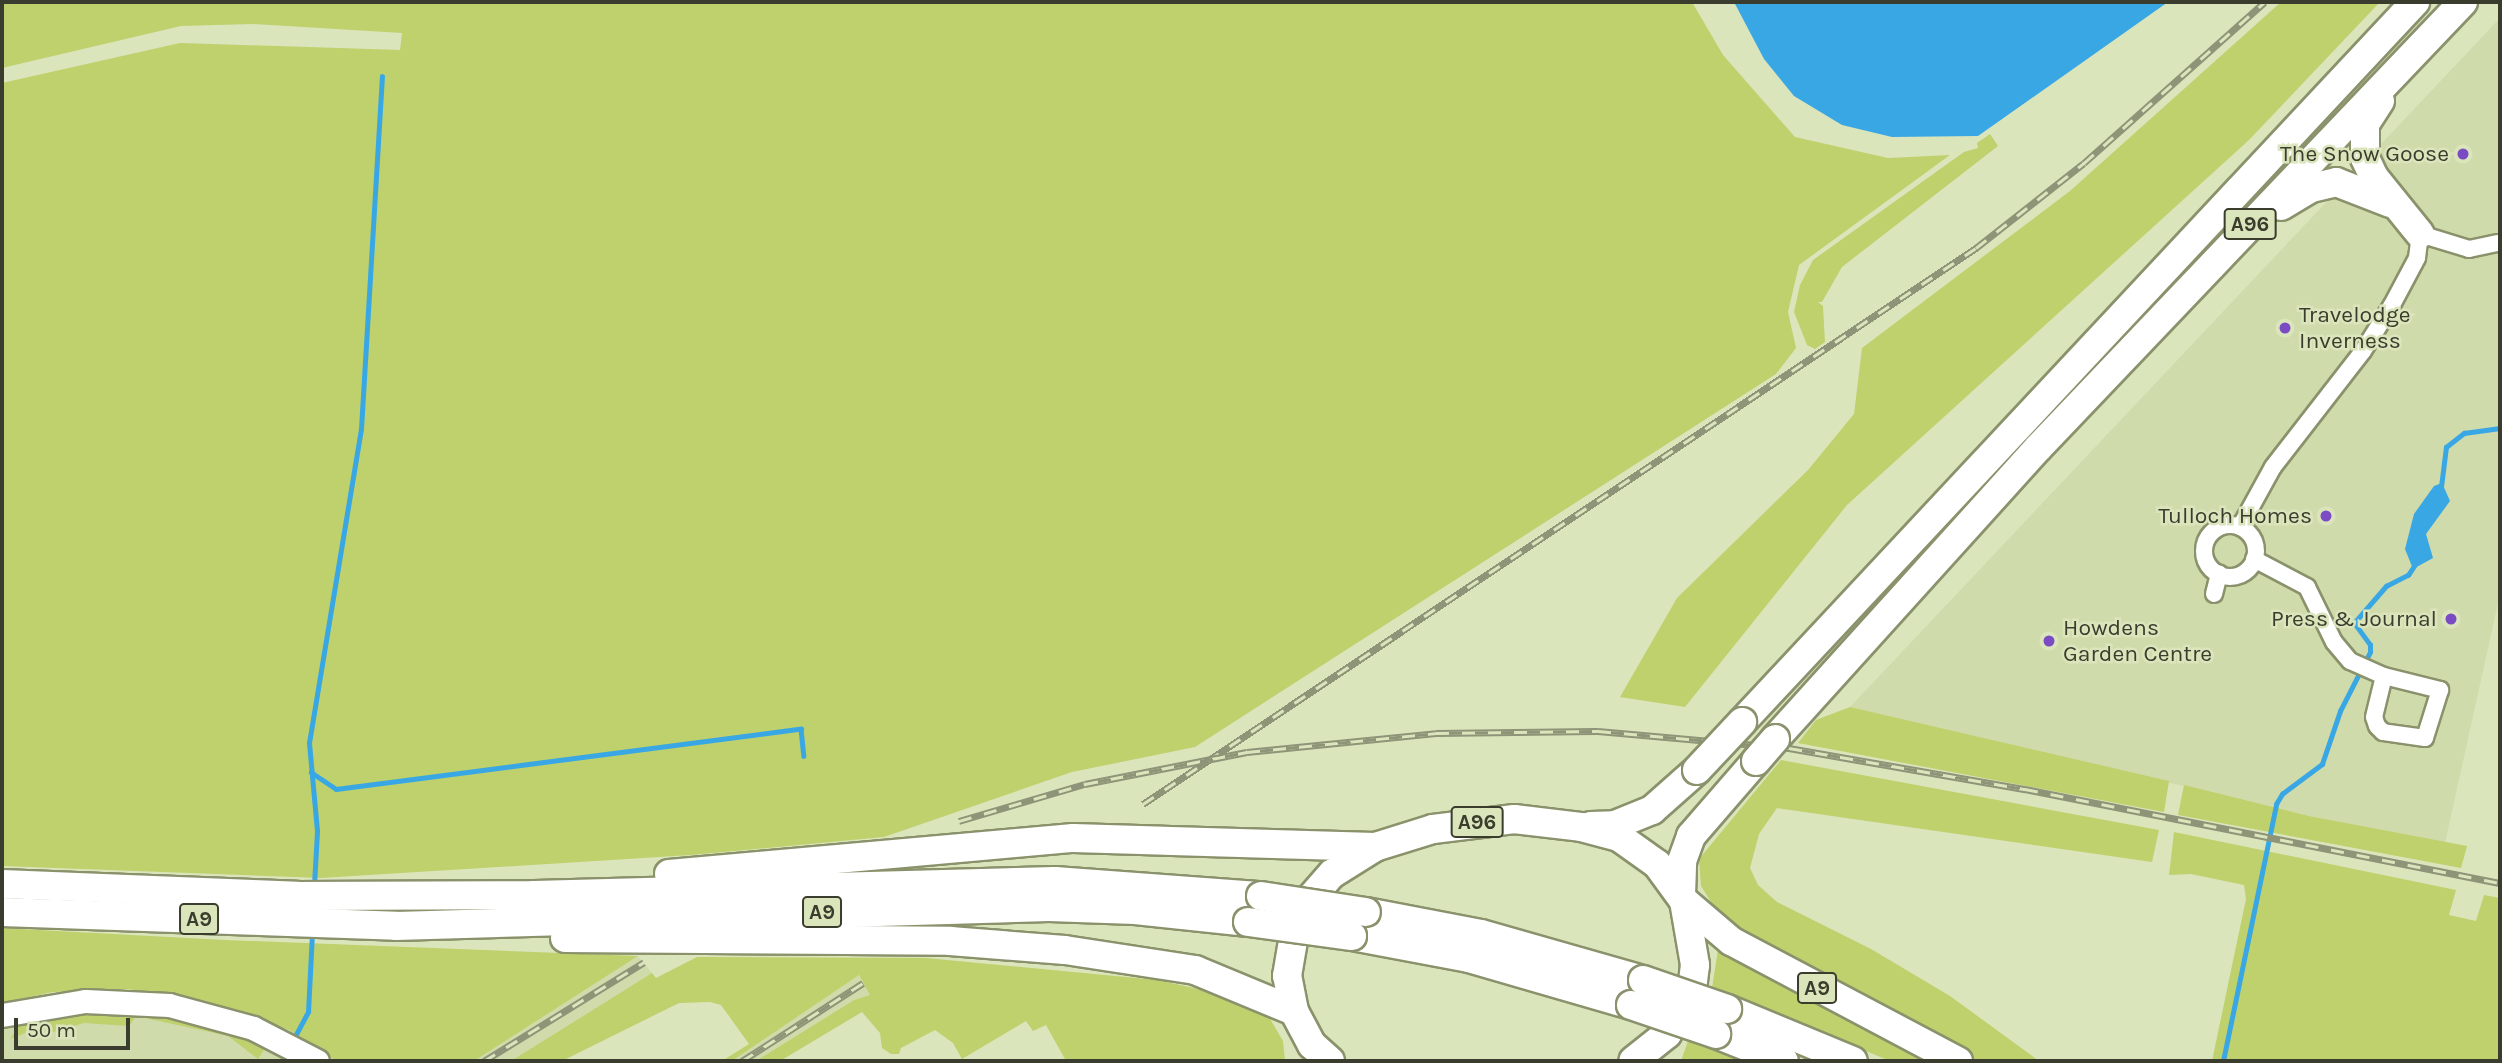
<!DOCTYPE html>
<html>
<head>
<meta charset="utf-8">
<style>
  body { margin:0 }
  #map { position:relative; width:2502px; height:1063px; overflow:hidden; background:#dbe5bc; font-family:Karla,sans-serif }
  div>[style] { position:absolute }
  .built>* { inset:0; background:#d0dbab }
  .green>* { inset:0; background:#bed16c }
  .water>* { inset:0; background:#39a7e4 }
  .stream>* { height:4.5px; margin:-2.25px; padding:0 2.25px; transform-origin:2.25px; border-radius:2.25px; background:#39a7e4 }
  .roads { filter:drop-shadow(2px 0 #8a926c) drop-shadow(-2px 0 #8a926c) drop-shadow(0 2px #8a926c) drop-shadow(0 -2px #8a926c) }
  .street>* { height:16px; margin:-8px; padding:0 8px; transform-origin:8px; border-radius:8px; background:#fff }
  .street>.ring { margin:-8px; padding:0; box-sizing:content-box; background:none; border:16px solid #fff; border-radius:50% }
  .secondary>* { height:23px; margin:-11.5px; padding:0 11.5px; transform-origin:11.5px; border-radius:11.5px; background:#fff }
  .highway>* { height:28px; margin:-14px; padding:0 14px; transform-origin:14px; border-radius:14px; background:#fff }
  .rail>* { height:7px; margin-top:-3.5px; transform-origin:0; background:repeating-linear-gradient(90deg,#dbe5bc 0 13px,#8d9477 0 26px); box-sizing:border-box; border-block:2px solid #8d9477 }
  .bridges { filter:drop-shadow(2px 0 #8a926c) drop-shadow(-2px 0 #8a926c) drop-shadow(0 2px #8a926c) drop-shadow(0 -2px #8a926c) }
  .highway-bridge>* { height:28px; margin:-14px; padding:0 14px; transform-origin:14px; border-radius:14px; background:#fff }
  .dots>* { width:19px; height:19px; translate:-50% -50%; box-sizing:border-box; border:4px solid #dbe5bc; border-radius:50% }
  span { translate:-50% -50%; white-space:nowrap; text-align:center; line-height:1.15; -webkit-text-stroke:5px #dbe5bc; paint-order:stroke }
  .shield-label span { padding:2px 5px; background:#dbe5bc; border:2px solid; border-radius:5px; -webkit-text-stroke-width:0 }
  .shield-label { font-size:21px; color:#3a3d2d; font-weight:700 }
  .poi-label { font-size:23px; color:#3a3d2d }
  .right { translate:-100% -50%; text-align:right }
  .left { translate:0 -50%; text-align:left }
  .frame { position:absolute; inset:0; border:4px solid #3a3d2d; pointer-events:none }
  .scale { position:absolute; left:14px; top:1018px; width:116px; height:32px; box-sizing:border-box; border:4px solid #3a3d2d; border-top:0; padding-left:9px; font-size:21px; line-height:24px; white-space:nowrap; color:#3a3d2d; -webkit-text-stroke:5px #dbe5bc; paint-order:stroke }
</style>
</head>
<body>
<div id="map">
  <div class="built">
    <div style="clip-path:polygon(2500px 18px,2500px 594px,2445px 843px,2309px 816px,1850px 707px)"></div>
    <div style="clip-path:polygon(638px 956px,652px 973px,511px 1061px,474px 1061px)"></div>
    <div style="clip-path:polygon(859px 975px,871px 995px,854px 1000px,756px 1061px,732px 1061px)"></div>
    <div style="clip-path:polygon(136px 1014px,231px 1033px,293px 1061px,2px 1061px,2px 1029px,25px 1021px)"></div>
  </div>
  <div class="green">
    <div style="clip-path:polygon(2px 2px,1692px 2px,1723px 55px,1795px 137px,1888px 158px,1950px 155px,1799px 265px,1788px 312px,1796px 348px,1776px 374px,1195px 747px,1072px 772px,884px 837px,691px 855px,321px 878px,2px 866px,2px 83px,180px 43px,400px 50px,402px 33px,252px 24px,181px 26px,2px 68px)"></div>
    <div style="clip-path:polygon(2281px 2px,2380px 2px,2249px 140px,1847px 505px,1685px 707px,1620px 697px,1677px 598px,1808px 470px,1854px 414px,1862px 348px,2070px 191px)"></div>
    <div style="clip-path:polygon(1990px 134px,1998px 146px,1842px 267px,1822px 302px,1818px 302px,1823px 306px,1825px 342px,1815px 349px,1807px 345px,1794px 312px,1800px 285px,1813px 260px,1964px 152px,1978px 148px,1977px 143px)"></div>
    <div style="clip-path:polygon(1850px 707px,2169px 781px,2164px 812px,1798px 743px,1816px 720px)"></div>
    <div style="clip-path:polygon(1781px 760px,2159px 830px,2152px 862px,1777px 808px,1759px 834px,1750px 868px,1758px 885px,1777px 902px,1871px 949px,1950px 996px,2039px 1061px,1977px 1061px,1744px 935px,1716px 910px,1701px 886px,1699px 859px)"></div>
    <div style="clip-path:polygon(2184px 785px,2309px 816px,2467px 846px,2461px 868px,2178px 815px)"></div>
    <div style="clip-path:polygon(2174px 832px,2456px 890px,2449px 915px,2476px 921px,2484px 895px,2500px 898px,2500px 1061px,2212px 1061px,2246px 899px,2244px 885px,2191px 874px,2169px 875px)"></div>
    <div style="clip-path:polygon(2px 928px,225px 940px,638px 956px,474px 1061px,336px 1061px,289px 1030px,206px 1001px,127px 989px,53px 992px,2px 1003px)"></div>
    <div style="clip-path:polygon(1719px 943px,1938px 1061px,1890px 1061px,1712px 988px)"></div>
    <div style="clip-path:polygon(697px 957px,926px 958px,1157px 980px,1217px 993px,1269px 1017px,1283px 1041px,1285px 1061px,1066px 1061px,1046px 1025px,1033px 1031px,1026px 1021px,962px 1059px,953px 1043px,935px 1030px,901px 1048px,899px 1054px,891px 1054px,882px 1048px,880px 1033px,862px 1012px,780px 1061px,756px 1061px,854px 1000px,870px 995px,859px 975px,732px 1061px,722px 1061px,749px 1044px,721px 1005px,710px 1002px,679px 1003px,562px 1061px,511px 1061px,652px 973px,656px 978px)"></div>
    <div style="clip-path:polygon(119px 1012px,177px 1019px,266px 1047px,258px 1059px,228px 1036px,136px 1016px,129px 1026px,84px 1023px,50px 1033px,46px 1025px,10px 1039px,21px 1023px,81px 1013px)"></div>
    <div style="clip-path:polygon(1688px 1041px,1749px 1061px,1681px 1061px)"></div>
  </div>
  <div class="water">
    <div style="clip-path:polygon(1734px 2px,2168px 2px,1978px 136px,1892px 137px,1842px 125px,1794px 96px,1764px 59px)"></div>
    <div style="clip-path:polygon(2442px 483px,2450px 501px,2426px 534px,2433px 558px,2413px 569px,2405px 549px,2414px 514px,2434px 486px)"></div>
  </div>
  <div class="stream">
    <div style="left:2441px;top:487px;width:40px;rotate:-82.9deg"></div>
    <div style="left:2446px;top:447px;width:23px;rotate:-38deg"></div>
    <div style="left:2464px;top:433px;width:36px;rotate:-8deg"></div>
    <div style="left:311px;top:772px;width:30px;rotate:34deg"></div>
    <div style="left:336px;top:789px;width:469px;rotate:-7.4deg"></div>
    <div style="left:801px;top:729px;width:27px;rotate:84deg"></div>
    <div style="left:314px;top:885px;width:54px;rotate:-86.8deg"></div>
    <div style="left:317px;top:831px;width:88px;rotate:-95.2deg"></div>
    <div style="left:309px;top:743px;width:318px;rotate:-80.6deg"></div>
    <div style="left:361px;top:429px;width:353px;rotate:-86.6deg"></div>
    <div style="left:292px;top:1042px;width:34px;rotate:-62deg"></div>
    <div style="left:308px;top:1012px;width:80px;rotate:-87.1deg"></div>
    <div style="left:2223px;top:1061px;width:262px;rotate:-78.3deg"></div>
    <div style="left:2276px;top:804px;width:12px;rotate:-59deg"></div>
    <div style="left:2282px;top:794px;width:50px;rotate:-36.9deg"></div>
    <div style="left:2322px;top:764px;width:56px;rotate:-71.2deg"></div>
    <div style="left:2340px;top:711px;width:66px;rotate:-63deg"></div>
    <div style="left:2370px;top:652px;width:7px;rotate:-90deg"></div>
    <div style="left:2370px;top:645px;width:27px;rotate:-126deg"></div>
    <div style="left:2354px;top:623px;width:49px;rotate:-49.1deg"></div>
    <div style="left:2386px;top:586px;width:25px;rotate:-27deg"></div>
    <div style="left:2408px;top:575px;width:11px;rotate:-56deg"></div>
  </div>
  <div class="roads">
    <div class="street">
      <div class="ring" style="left:2204px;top:525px;width:36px;height:36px"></div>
      <div style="left:2240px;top:527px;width:68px;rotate:-61.2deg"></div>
      <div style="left:2273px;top:467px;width:147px;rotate:-52.2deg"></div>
      <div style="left:2363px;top:351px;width:54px;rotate:-57.8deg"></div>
      <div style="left:2392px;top:305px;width:53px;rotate:-62deg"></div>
      <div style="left:2417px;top:258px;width:24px;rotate:-83deg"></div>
      <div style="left:2420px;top:234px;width:51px;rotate:17deg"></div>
      <div style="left:2469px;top:249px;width:29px;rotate:-12deg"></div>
      <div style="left:2254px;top:559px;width:60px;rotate:27.8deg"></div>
      <div style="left:2307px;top:587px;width:61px;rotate:63.9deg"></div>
      <div style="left:2334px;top:642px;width:25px;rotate:50deg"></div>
      <div style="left:2350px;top:661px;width:37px;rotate:24deg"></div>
      <div style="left:2384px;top:676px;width:58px;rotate:14deg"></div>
      <div style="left:2440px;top:690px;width:50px;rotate:107.4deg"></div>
      <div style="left:2425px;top:738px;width:42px;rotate:-171.9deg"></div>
      <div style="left:2383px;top:732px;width:8px;rotate:-135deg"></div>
      <div style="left:2377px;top:726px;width:9px;rotate:-108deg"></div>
      <div style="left:2374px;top:717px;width:42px;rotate:-76.3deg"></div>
      <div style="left:2214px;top:594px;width:21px;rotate:-76deg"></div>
    </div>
    <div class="secondary">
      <div style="left:2px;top:1015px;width:84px;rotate:-9.6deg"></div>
      <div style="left:85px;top:1001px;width:84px;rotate:2.7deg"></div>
      <div style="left:169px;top:1005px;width:87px;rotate:15.3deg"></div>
      <div style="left:253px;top:1028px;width:72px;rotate:27.3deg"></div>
    </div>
    <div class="highway">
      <div style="left:2380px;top:101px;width:27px;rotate:123deg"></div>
      <div style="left:2365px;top:124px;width:34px;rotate:90deg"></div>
      <div style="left:2365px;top:158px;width:21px;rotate:65deg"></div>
      <div style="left:2374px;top:177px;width:73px;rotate:51.1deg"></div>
      <div style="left:2281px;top:206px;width:35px;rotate:-31deg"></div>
      <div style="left:2311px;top:188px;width:26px;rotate:-13deg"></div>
      <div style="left:2336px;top:182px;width:58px;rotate:21.3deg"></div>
      <div style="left:1742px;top:722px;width:986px;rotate:-46.93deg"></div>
      <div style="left:1775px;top:739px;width:392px;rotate:-47.9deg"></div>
      <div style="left:2038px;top:448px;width:616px;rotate:-46.38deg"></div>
      <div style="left:1591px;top:826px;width:24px;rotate:-2deg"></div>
      <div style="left:1615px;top:825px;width:40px;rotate:-22deg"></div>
      <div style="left:1652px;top:810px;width:60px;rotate:-41.6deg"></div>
      <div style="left:669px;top:874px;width:406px;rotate:-5.1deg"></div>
      <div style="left:1073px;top:838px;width:302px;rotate:1.7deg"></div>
      <div style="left:2px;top:884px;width:295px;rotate:2.3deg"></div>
      <div style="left:297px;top:896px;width:237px;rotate:-0.2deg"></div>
      <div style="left:534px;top:895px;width:521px;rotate:-1.54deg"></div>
      <div style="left:1055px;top:881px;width:207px;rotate:4.2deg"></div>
      <div style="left:1681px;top:895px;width:34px;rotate:-88deg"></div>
      <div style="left:1682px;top:861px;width:27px;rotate:-70deg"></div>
      <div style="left:1691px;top:836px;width:99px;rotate:-49.1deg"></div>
      <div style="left:1684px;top:901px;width:62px;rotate:40.4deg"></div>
      <div style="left:1731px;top:941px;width:257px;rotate:27.9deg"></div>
      <div style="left:2px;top:912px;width:394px;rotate:2deg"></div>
      <div style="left:396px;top:926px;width:653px;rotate:-1.67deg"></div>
      <div style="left:1049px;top:907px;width:86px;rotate:2deg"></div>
      <div style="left:1135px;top:910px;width:114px;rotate:6.1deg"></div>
      <div style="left:1366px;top:912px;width:117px;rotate:10.8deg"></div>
      <div style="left:1481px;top:934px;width:168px;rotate:15.9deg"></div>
      <div style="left:1352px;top:936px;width:119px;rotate:10.6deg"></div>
      <div style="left:1469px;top:958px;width:169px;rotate:16.2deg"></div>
      <div style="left:565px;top:938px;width:385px;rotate:0.4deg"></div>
      <div style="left:950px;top:941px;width:115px;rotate:4.5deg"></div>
      <div style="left:1065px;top:950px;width:132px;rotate:8.7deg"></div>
      <div style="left:1195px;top:970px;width:107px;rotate:22.5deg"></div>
      <div style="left:1727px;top:1009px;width:136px;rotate:22.4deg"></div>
      <div style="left:1716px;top:1034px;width:73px;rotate:21.7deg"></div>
      <div style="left:1330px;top:1061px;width:24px;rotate:-138deg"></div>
      <div style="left:1312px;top:1045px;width:38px;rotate:-118deg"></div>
      <div style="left:1294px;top:1011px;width:36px;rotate:-101deg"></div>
      <div style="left:1287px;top:976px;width:48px;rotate:-80.3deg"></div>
      <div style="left:1295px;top:929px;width:32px;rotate:-64deg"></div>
      <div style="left:1309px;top:900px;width:35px;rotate:-49deg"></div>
      <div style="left:1332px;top:874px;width:51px;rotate:-32.1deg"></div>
      <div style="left:1375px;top:847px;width:61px;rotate:-17.2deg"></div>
      <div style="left:1433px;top:829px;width:82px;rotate:-7deg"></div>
      <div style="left:1514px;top:819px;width:67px;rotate:6.8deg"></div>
      <div style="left:1581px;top:827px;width:39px;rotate:15deg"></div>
      <div style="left:1619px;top:837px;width:47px;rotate:35.4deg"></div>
      <div style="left:1657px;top:864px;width:46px;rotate:53.9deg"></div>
      <div style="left:1684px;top:901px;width:65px;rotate:80.2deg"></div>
      <div style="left:1695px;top:965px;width:23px;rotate:97deg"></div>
      <div style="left:1692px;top:988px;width:52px;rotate:118.5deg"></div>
      <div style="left:1667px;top:1034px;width:43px;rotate:141.5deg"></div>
    </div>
  </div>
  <div class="rail">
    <div style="left:1143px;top:804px;width:1002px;rotate:-33.72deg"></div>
    <div style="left:1976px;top:248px;width:137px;rotate:-38.2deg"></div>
    <div style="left:2084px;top:163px;width:242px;rotate:-41.7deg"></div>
    <div style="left:959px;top:821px;width:131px;rotate:-16.4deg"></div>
    <div style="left:1085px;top:784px;width:165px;rotate:-11.2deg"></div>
    <div style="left:1247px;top:752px;width:190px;rotate:-5.7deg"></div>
    <div style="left:1436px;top:733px;width:162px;rotate:-0.7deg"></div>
    <div style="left:1598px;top:731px;width:192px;rotate:5.1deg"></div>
    <div style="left:1789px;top:748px;width:240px;rotate:9.9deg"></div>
    <div style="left:2025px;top:789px;width:484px;rotate:11.2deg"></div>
    <div style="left:484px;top:1061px;width:188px;rotate:-31.7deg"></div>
    <div style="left:742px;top:1061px;width:144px;rotate:-32.8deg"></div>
  </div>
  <div class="bridges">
    <div class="highway-bridge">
      <div style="left:1756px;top:761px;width:29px;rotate:-49deg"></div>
      <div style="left:1697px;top:770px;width:66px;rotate:-46.8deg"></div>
      <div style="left:1261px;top:896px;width:106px;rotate:8.7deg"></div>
      <div style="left:1248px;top:922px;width:105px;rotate:7.7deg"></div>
      <div style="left:1643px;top:980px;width:89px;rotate:19deg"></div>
      <div style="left:1631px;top:1005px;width:90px;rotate:18.8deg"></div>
    </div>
  </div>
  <div class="dots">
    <div style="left:2463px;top:154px;background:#7a4bc3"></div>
    <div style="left:2285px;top:328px;background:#7a4bc3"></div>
    <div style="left:2326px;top:516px;background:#7a4bc3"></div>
    <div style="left:2451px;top:619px;background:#7a4bc3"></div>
    <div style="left:2049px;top:641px;background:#7a4bc3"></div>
  </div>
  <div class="shield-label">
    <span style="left:2250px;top:224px">A96</span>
    <span style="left:1477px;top:822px">A96</span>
    <span style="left:822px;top:912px">A9</span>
    <span style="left:199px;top:919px">A9</span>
    <span style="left:1817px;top:988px">A9</span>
  </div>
  <div class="poi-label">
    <span class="right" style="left:2449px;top:154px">The Snow Goose</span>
    <span class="left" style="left:2299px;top:328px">Travelodge<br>Inverness</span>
    <span class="right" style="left:2312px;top:516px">Tulloch Homes</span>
    <span class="right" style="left:2437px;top:619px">Press &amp; Journal</span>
    <span class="left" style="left:2063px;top:641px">Howdens<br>Garden Centre</span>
  </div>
  <div class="frame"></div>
  <div class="scale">50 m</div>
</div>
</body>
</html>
